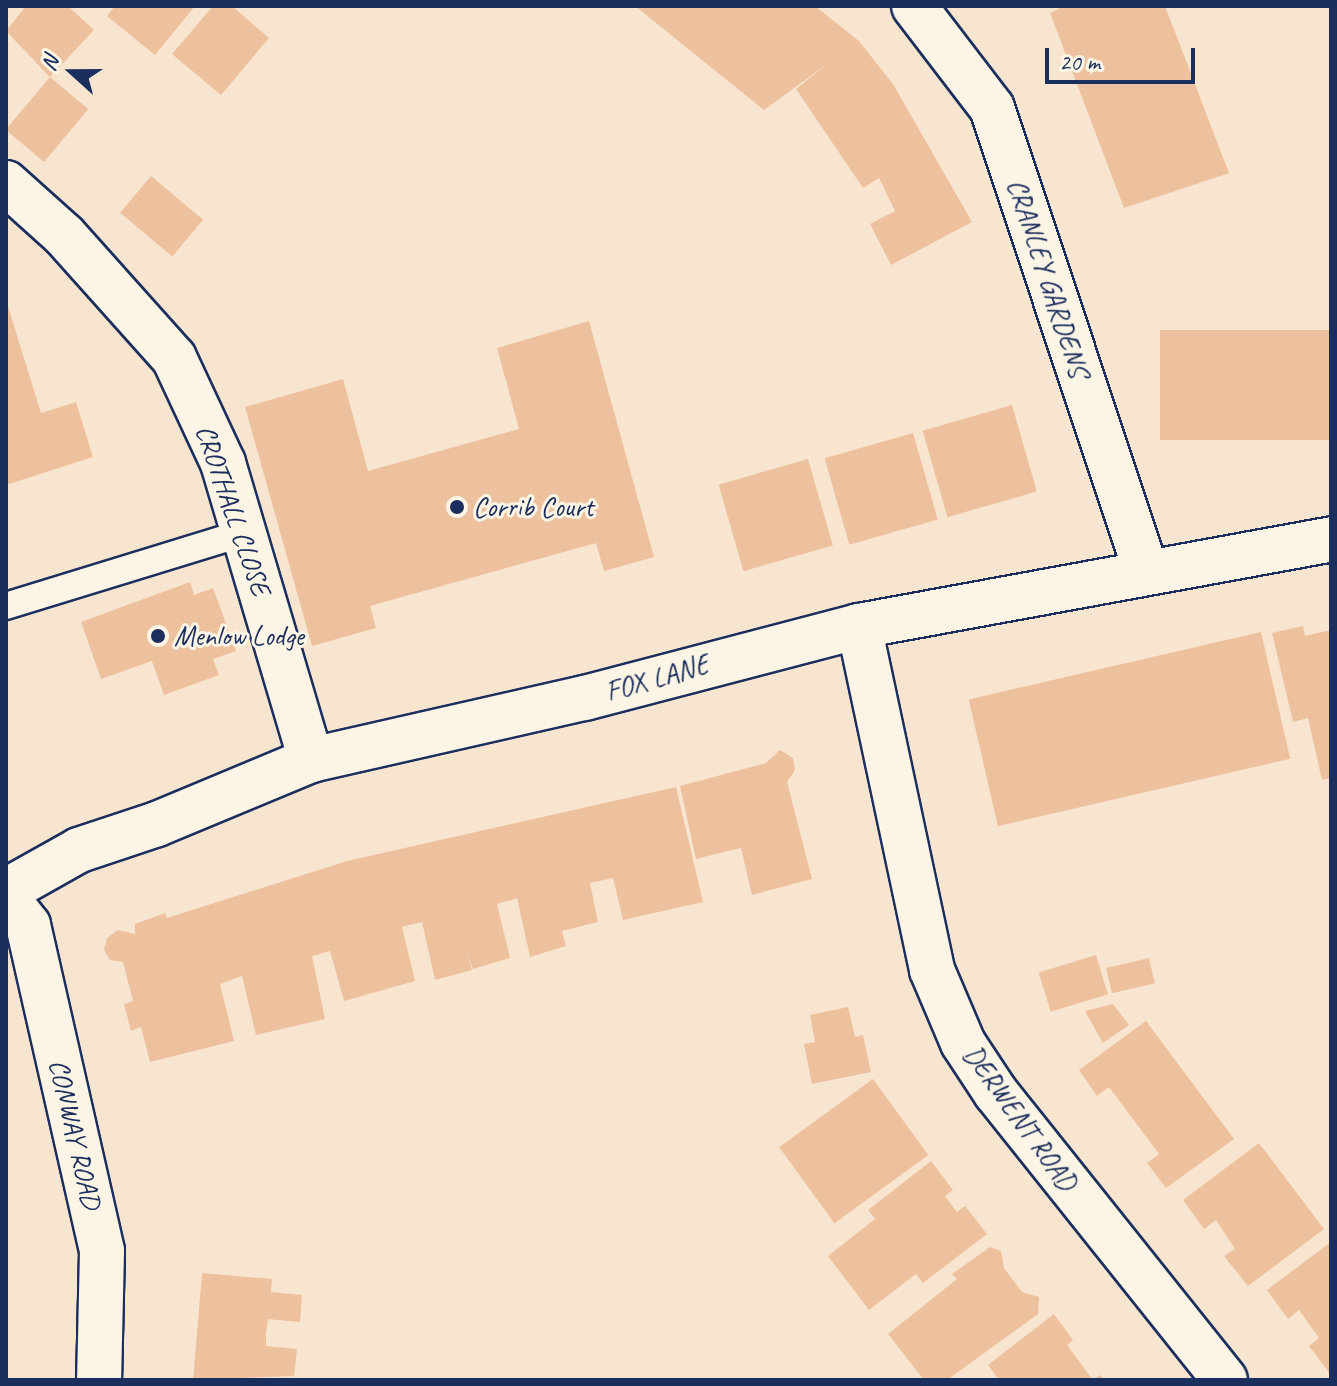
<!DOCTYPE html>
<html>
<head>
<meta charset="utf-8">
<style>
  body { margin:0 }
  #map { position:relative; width:1337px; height:1386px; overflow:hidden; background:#f8e5d0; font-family:Caveat,sans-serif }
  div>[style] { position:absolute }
  .building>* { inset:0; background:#eec19e; transform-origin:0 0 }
  .roads { filter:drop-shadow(2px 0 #1b2f5e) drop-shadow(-2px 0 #1b2f5e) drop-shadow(0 2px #1b2f5e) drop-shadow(0 -2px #1b2f5e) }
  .lane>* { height:26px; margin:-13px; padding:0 13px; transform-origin:13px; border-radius:13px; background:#fcf5e5 }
  .street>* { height:44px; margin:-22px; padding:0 22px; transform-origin:22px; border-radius:22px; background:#fcf5e5 }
  .dots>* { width:22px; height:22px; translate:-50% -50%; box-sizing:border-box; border:4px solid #fcf5e5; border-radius:50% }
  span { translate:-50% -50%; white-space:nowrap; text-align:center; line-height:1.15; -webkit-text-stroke:6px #fcf5e5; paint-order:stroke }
  .street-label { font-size:28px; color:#1b2f5e }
  .poi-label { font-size:28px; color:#1b2f5e }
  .left { translate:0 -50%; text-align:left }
  .frame { position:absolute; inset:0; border:8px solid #1b2f5e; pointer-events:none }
  .north { position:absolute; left:32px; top:32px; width:80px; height:80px; -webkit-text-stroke:6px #fcf5e5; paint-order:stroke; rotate:291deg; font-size:22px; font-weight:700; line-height:32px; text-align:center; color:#1b2f5e }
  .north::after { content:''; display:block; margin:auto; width:28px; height:36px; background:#1b2f5e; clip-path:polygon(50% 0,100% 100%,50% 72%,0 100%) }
  .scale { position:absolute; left:1045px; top:48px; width:150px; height:36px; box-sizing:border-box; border:4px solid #1b2f5e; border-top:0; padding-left:10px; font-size:24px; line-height:28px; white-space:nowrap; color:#1b2f5e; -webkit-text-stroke:6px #fcf5e5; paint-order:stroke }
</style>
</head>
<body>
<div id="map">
  <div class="building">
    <div style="clip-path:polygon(26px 6px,68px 6px,94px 30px,50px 77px,6px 31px)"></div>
    <div style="clip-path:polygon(115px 6px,195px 6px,155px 55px,107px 16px)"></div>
    <div style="clip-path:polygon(213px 6px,232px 6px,269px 38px,221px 95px,172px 54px)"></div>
    <div style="clip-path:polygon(635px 6px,815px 6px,859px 41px,893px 84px,972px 222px,891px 265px,870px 224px,895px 211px,879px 178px,863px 188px,796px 89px,827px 64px,764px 110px)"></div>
    <div style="clip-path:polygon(1064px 6px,1165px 6px,1229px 173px,1124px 208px,1050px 13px)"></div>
    <div style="left:50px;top:77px;width:50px;height:69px;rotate:40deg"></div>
    <div style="left:151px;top:176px;width:68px;height:48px;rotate:40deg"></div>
    <div style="clip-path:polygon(6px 300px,41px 413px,76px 402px,93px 457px,6px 485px)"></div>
    <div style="clip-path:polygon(589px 321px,654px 557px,604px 571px,596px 543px,370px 606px,376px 628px,312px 646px,245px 407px,343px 379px,368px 471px,519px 429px,497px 348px)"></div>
    <div style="left:1331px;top:330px;width:110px;height:171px;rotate:90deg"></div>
    <div style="left:1012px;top:405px;width:90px;height:93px;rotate:74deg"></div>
    <div style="left:913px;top:433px;width:90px;height:92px;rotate:74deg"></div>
    <div style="left:808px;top:459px;width:90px;height:93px;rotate:74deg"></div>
    <div style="clip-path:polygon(190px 582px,194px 595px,213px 588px,236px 651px,213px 659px,219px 675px,164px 695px,152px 661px,101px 679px,81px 622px)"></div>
    <div style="clip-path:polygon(1303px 626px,1305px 636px,1331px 630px,1331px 778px,1322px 780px,1308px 718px,1293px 722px,1272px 633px)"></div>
    <div style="left:1261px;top:632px;width:130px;height:300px;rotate:77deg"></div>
    <div style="clip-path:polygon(780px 750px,793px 758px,795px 770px,787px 782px,812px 879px,752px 895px,741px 848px,696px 859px,680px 786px,766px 763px)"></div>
    <div style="clip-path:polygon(676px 787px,703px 902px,623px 920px,613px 878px,590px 883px,598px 922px,562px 931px,566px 946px,530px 957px,517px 898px,497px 904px,510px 958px,473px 969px,467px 953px,472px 970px,435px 980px,422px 922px,402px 927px,415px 981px,344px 1001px,330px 951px,312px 956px,325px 1019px,256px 1035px,242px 976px,220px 984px,234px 1041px,150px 1062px,141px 1027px,131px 1031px,124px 1004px,133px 1001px,123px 962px,110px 960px,104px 950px,107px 938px,118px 930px,135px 934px,135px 924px,165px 913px,167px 918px,347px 861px)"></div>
    <div style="left:1096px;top:955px;width:41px;height:60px;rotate:73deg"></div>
    <div style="left:1149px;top:958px;width:26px;height:44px;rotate:77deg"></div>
    <div style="clip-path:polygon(1113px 1004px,1129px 1025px,1103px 1043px,1085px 1011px)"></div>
    <div style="clip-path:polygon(848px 1007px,855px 1037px,863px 1035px,871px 1072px,812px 1084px,804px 1044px,815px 1042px,810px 1015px)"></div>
    <div style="clip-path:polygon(1146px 1021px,1234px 1139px,1166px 1188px,1147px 1163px,1159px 1154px,1109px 1087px,1097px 1096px,1079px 1070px)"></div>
    <div style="left:873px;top:1079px;width:94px;height:116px;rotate:54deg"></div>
    <div style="clip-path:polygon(1259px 1143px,1324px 1229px,1248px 1286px,1224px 1256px,1235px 1249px,1216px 1220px,1204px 1229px,1183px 1200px)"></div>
    <div style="clip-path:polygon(931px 1161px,953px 1190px,945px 1196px,957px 1212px,965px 1206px,987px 1234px,923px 1283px,916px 1274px,869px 1310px,828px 1256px,875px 1219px,868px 1210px)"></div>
    <div style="clip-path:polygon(1331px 1242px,1331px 1375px,1309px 1346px,1319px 1338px,1299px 1310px,1288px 1319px,1267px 1290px)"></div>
    <div style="clip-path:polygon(990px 1247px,1001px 1251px,1004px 1268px,1022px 1292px,1039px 1297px,1038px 1314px,947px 1380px,924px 1380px,888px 1334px,957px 1279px,952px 1274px)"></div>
    <div style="clip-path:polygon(202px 1273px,272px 1279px,271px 1292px,302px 1295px,300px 1322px,268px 1319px,266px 1334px,266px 1346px,297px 1349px,294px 1376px,193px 1380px)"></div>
    <div style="clip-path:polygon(1054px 1314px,1073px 1340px,1067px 1345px,1093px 1380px,1100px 1375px,1104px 1380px,999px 1380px,988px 1365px)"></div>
  </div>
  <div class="roads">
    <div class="lane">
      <div style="left:6px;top:606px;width:249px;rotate:-17.1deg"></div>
    </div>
    <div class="street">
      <div style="left:914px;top:6px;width:128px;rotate:52.6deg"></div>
      <div style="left:992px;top:108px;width:487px;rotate:71.6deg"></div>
      <div style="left:6px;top:183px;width:78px;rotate:41.9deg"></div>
      <div style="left:64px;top:235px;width:165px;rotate:48.2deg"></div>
      <div style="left:174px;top:358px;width:116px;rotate:65deg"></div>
      <div style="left:223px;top:463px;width:310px;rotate:73.5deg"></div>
      <div style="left:859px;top:626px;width:352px;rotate:78deg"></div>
      <div style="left:932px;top:970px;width:79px;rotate:67deg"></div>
      <div style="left:963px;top:1043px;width:60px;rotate:56.6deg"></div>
      <div style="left:996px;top:1093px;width:367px;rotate:51.4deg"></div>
      <div style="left:6px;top:891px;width:84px;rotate:-29.3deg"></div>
      <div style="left:79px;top:850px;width:82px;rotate:-18.4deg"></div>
      <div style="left:157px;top:824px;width:167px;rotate:-22.6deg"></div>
      <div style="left:311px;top:760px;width:281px;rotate:-12.8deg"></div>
      <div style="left:585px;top:698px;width:283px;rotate:-14.7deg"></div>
      <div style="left:859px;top:626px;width:480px;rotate:-10.4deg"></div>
      <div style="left:6px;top:897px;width:36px;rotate:52deg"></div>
      <div style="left:28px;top:925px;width:334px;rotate:77.2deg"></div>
      <div style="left:102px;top:1251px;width:129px;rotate:91.3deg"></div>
    </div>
  </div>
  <div class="dots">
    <div style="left:457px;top:507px;background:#1b2f5e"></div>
    <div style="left:158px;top:636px;background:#1b2f5e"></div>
  </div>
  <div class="street-label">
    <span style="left:1048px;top:278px;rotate:72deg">CRANLEY GARDENS</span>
    <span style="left:233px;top:510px;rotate:71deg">CROTHALL CLOSE</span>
    <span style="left:657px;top:678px;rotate:-16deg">FOX LANE</span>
    <span style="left:1020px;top:1118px;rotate:54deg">DERWENT ROAD</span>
    <span style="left:75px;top:1134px;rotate:77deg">CONWAY ROAD</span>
  </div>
  <div class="poi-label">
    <span class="left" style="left:473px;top:507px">Corrib Court</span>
    <span class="left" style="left:174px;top:636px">Menlow Lodge</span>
  </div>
  <div class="frame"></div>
  <div class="north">N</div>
  <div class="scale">20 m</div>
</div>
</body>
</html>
